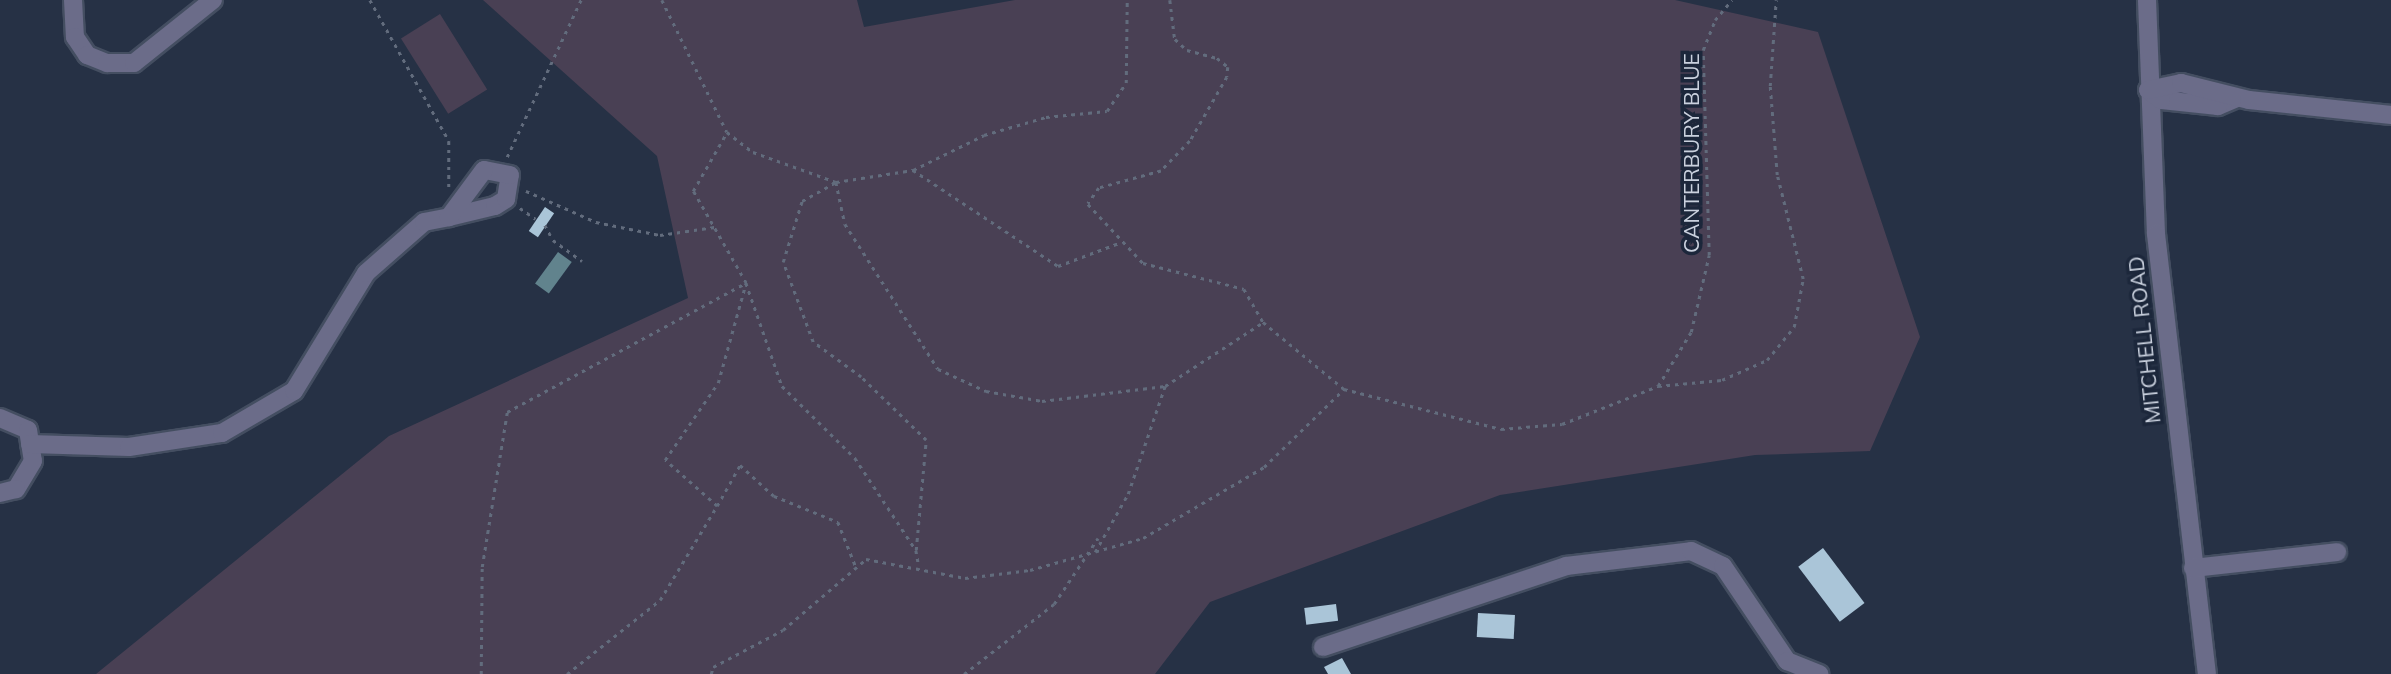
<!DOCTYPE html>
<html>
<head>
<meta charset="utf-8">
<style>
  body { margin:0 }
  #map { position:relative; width:2391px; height:674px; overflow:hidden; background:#263145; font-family:Mulish,sans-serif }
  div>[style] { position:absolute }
  .green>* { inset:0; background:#494054; transform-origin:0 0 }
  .water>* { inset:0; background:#61838d; transform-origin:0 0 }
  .building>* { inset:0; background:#aac5d8; transform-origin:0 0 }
  .path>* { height:2.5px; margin-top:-1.25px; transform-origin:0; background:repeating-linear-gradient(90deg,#626c7d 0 3.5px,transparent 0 8.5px) }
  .roads { filter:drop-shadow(2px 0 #444e61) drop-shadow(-2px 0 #444e61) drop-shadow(0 2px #444e61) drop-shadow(0 -2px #444e61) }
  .minor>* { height:18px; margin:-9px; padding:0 9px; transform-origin:9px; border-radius:9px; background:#6b6c89 }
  span { translate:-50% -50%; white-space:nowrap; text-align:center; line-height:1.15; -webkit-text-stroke:7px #1c273b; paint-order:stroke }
  .street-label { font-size:21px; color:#cad1de }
</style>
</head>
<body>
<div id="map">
  <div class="green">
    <div style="clip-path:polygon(483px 0,857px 0,864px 27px,1015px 0,1675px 0,1818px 32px,1920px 337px,1870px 451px,1755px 455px,1500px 495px,1210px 602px,1155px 674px,96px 674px,389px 436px,688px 298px,657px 156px)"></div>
    <div style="left:440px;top:14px;width:89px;height:46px;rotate:58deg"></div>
  </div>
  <div class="water">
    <div style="left:558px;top:252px;width:17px;height:39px;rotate:36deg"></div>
  </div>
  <div class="building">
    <div style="left:545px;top:207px;width:11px;height:29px;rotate:34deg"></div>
    <div style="left:1823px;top:548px;width:69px;height:31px;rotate:53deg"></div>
    <div style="left:1336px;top:604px;width:17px;height:32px;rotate:83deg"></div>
    <div style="left:1478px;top:613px;width:37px;height:24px;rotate:3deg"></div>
    <div style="clip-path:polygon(1342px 658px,1351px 674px,1328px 674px,1324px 667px)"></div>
  </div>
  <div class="path">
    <div style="left:370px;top:0;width:162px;rotate:60.7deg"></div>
    <div style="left:449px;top:141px;width:48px;rotate:90deg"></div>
    <div style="left:662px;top:0;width:147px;rotate:63.8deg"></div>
    <div style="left:727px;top:132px;width:33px;rotate:38deg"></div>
    <div style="left:753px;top:152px;width:88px;rotate:19.9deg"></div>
    <div style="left:836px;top:182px;width:78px;rotate:-8.9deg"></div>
    <div style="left:913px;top:170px;width:79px;rotate:-26.2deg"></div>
    <div style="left:984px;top:135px;width:65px;rotate:-16.2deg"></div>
    <div style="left:1046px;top:117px;width:61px;rotate:-5.6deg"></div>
    <div style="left:1107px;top:111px;width:34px;rotate:-56deg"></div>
    <div style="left:1126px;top:83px;width:83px;rotate:-89.3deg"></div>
    <div style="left:1170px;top:0;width:39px;rotate:83deg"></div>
    <div style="left:1175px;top:39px;width:16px;rotate:43deg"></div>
    <div style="left:1187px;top:50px;width:31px;rotate:15deg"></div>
    <div style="left:1217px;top:58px;width:14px;rotate:39deg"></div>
    <div style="left:1228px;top:67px;width:10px;rotate:96deg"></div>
    <div style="left:1227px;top:77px;width:74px;rotate:120deg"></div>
    <div style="left:1190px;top:141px;width:42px;rotate:134deg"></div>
    <div style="left:1161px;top:171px;width:64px;rotate:164.7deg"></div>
    <div style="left:1099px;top:188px;width:19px;rotate:125deg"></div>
    <div style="left:1088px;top:204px;width:81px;rotate:47deg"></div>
    <div style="left:1143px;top:263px;width:104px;rotate:14.4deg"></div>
    <div style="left:1244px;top:289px;width:38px;rotate:60deg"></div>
    <div style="left:1263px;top:322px;width:105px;rotate:39.6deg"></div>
    <div style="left:1344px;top:389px;width:162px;rotate:14.3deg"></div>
    <div style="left:1501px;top:429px;width:61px;rotate:-4.7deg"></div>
    <div style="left:1562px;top:424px;width:103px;rotate:-21.6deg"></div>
    <div style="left:1658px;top:386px;width:63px;rotate:-58.6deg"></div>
    <div style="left:1691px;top:332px;width:79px;rotate:-76.8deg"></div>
    <div style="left:1709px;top:255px;width:205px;rotate:-91.7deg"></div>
    <div style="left:1703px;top:50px;width:32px;rotate:-68deg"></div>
    <div style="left:1715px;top:20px;width:26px;rotate:-50deg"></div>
    <div style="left:507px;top:157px;width:174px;rotate:-64.8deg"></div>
    <div style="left:913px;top:170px;width:174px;rotate:33.5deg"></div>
    <div style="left:1058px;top:266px;width:65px;rotate:-20.7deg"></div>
    <div style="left:526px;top:191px;width:77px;rotate:23.9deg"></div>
    <div style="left:596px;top:222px;width:65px;rotate:11.5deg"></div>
    <div style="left:660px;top:235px;width:55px;rotate:-8.4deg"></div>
    <div style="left:520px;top:208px;width:19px;rotate:35deg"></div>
    <div style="left:545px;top:225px;width:17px;rotate:62deg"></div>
    <div style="left:553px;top:240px;width:36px;rotate:36deg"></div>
    <div style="left:746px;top:283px;width:109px;rotate:70.7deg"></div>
    <div style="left:782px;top:386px;width:103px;rotate:44.6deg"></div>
    <div style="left:855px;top:458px;width:110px;rotate:56.5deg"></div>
    <div style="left:916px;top:550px;width:110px;rotate:-84.8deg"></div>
    <div style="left:926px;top:440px;width:91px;rotate:-135.9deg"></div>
    <div style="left:861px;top:377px;width:59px;rotate:-143.9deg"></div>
    <div style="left:813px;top:342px;width:85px;rotate:-110.6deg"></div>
    <div style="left:783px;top:262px;width:64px;rotate:-72.7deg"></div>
    <div style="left:802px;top:201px;width:39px;rotate:-29deg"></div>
    <div style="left:836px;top:182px;width:43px;rotate:77.9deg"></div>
    <div style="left:845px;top:224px;width:172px;rotate:57.3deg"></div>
    <div style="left:938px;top:369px;width:53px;rotate:24.6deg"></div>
    <div style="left:986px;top:391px;width:57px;rotate:10.1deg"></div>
    <div style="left:1042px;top:401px;width:124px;rotate:-7deg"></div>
    <div style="left:1165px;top:386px;width:116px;rotate:-33deg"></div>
    <div style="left:1658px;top:386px;width:64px;rotate:-5.4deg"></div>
    <div style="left:1722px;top:380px;width:49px;rotate:-24deg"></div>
    <div style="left:1767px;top:360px;width:43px;rotate:-50.7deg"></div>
    <div style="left:1794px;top:327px;width:49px;rotate:-79.4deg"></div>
    <div style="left:1803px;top:279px;width:107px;rotate:-104deg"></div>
    <div style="left:1777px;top:175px;width:89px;rotate:-94.5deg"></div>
    <div style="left:1770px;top:86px;width:86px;rotate:-86deg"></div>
    <div style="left:717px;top:506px;width:47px;rotate:-60.7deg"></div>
    <div style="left:740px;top:465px;width:46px;rotate:42.4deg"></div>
    <div style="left:774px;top:496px;width:69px;rotate:22.1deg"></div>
    <div style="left:838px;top:522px;width:48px;rotate:68.2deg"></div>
    <div style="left:916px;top:550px;width:17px;rotate:80deg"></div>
    <div style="left:1095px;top:552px;width:67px;rotate:-60.4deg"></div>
    <div style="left:1128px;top:494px;width:114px;rotate:-71.1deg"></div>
    <div style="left:481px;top:674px;width:107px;rotate:-89.5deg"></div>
    <div style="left:482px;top:567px;width:157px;rotate:-80.8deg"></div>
    <div style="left:507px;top:412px;width:272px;rotate:-28.4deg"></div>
    <div style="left:746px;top:283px;width:106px;rotate:-119.9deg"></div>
    <div style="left:693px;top:191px;width:68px;rotate:-60deg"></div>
    <div style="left:567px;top:674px;width:119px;rotate:-38.5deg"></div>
    <div style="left:660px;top:600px;width:110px;rotate:-58.8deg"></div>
    <div style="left:717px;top:506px;width:69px;rotate:-138.5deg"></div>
    <div style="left:665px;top:460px;width:93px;rotate:-55.5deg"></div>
    <div style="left:718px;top:383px;width:104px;rotate:-74.4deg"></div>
    <div style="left:711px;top:674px;width:7px;rotate:-74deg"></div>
    <div style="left:713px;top:667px;width:79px;rotate:-27.9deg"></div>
    <div style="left:783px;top:630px;width:109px;rotate:-40.5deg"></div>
    <div style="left:866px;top:559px;width:101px;rotate:10.9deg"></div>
    <div style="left:965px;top:578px;width:65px;rotate:-7deg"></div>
    <div style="left:1030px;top:570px;width:117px;rotate:-15.8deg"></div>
    <div style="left:1143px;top:538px;width:140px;rotate:-30.4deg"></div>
    <div style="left:1264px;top:467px;width:112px;rotate:-44.3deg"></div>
    <div style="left:964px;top:674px;width:114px;rotate:-37.9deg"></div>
    <div style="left:1054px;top:604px;width:79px;rotate:-56.3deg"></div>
  </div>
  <div class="roads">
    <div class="minor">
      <div style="left:73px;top:0;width:37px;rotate:87deg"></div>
      <div style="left:75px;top:37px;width:22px;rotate:56deg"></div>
      <div style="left:87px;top:55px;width:22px;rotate:22deg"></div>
      <div style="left:107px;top:63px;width:27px"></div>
      <div style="left:134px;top:63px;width:101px;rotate:-38.6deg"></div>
      <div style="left:2147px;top:0;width:234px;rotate:87.8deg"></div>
      <div style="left:2156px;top:234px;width:443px;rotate:83.4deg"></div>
      <div style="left:2237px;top:98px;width:21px;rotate:157deg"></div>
      <div style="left:2218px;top:106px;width:57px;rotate:-174deg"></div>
      <div style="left:2161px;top:100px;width:16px;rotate:-142deg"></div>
      <div style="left:2148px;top:90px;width:34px;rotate:-12deg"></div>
      <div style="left:2181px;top:83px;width:70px;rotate:14deg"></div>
      <div style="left:2249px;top:100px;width:143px;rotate:6deg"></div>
      <div style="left:0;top:418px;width:30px;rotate:23deg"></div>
      <div style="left:28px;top:430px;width:31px;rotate:81deg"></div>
      <div style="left:33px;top:461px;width:33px;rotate:121deg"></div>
      <div style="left:16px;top:489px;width:16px;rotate:166deg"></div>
      <div style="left:30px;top:444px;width:99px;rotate:1.7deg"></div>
      <div style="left:129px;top:447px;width:94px;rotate:-8.6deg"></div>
      <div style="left:222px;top:433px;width:83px;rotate:-30.3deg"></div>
      <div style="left:294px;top:391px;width:138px;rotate:-58.6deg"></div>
      <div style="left:366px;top:273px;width:77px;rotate:-41.3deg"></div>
      <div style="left:424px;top:222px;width:25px;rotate:-11deg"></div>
      <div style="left:449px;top:217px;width:47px;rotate:-13.4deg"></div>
      <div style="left:495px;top:206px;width:13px;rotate:-32deg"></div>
      <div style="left:506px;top:199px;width:24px;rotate:-81deg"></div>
      <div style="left:510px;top:175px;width:26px;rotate:-169deg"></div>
      <div style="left:484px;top:170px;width:59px;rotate:126.7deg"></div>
      <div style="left:2193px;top:568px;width:145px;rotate:-6.3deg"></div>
      <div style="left:1323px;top:647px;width:256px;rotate:-18.4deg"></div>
      <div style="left:1566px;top:566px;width:126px;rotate:-6.8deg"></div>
      <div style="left:1691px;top:551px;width:35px;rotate:25deg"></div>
      <div style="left:1723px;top:566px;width:115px;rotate:56deg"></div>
      <div style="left:1787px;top:661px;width:35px;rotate:22deg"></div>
    </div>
  </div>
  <div class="street-label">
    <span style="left:1691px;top:153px;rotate:-90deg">CANTERBURY BLUE</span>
    <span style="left:2144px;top:340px;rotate:-96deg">MITCHELL ROAD</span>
  </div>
</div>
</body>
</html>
